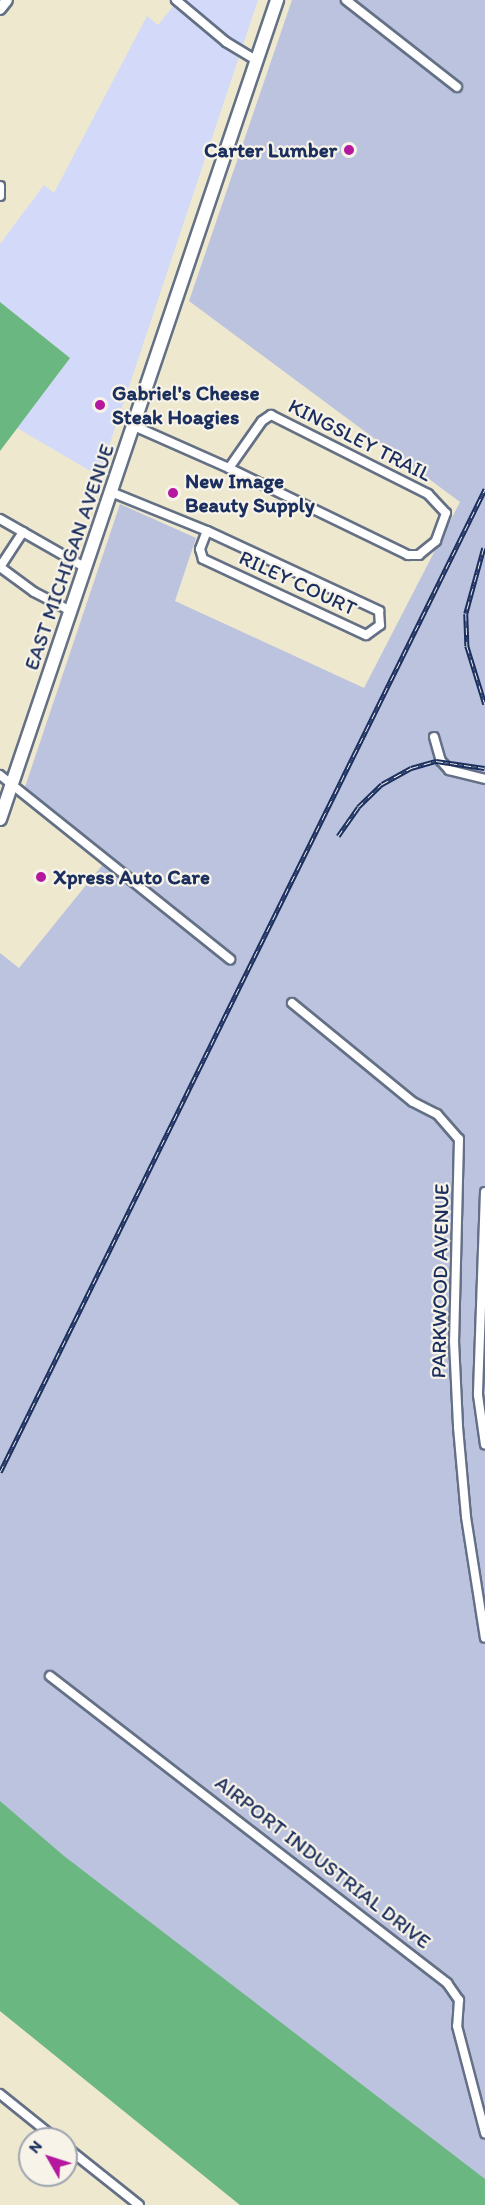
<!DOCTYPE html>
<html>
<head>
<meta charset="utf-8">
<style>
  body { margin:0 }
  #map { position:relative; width:485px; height:2205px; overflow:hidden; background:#ede8ce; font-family:Itim,sans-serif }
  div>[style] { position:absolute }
  .built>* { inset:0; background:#d2d9f9 }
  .industrial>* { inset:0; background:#bcc3de }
  .forest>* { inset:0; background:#6ab781 }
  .roads { filter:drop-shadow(2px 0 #647085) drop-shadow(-2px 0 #647085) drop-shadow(0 2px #647085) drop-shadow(0 -2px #647085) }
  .street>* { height:8px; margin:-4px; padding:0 4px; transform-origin:4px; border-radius:4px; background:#fff }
  .secondary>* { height:10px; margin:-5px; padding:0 5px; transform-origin:5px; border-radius:5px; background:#fff }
  .primary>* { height:12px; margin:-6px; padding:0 6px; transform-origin:6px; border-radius:6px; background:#fff }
  .rail>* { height:4.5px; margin-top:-2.25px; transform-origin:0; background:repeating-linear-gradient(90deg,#f7f3e8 0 7px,#1b2f5e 0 14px); box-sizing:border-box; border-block:2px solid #1b2f5e }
  .dots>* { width:16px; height:16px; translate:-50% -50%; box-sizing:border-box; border:3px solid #f7f3e8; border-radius:50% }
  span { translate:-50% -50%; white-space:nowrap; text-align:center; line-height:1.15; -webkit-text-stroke:4.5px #f7f3e8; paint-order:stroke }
  .poi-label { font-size:21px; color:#1b2f5e; font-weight:700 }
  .right { translate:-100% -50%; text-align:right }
  .left { translate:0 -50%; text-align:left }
  .street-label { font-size:21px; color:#1b2f5e }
  .north { position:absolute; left:18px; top:2127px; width:60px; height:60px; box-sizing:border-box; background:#f7f3e8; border:2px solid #9fa5b1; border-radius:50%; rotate:309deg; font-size:16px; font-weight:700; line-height:24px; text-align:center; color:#1b2f5e }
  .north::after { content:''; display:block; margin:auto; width:21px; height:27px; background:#b5179e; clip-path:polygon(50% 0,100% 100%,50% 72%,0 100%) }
</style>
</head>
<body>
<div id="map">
  <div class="built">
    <div style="clip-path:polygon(173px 0,258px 0,99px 476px,17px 428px,70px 358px,0 302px,0 244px,44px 185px,54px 193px,147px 16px,158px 25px,176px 3px)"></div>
  </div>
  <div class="industrial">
    <div style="clip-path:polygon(292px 0,485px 0,485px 2205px,240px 2205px,0 2011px,0 953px,19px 968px,108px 858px,25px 787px,120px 504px,196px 538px,175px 601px,364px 688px,460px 502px,189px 301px)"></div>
  </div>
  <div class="forest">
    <div style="clip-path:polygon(0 302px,70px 358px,0 451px)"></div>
    <div style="clip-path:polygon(0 1801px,64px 1856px,485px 2179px,485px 2205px,240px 2205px,0 2011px)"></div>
  </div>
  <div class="roads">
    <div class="street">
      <div style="left:176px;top:0;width:65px;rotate:40deg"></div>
      <div style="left:226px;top:42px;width:37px;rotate:31deg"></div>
      <div style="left:346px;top:0;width:141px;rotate:38.1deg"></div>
      <div style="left:0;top:186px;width:10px;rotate:90deg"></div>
      <div style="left:271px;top:415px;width:176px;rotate:26.7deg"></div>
      <div style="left:428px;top:494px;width:26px;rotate:47deg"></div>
      <div style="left:446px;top:513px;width:30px;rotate:110deg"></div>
      <div style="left:436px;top:541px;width:22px;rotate:141deg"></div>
      <div style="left:419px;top:555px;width:11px;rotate:180deg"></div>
      <div style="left:408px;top:555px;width:199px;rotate:-154.1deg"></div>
      <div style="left:229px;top:468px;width:57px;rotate:-54.9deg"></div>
      <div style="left:262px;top:421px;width:11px;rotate:-34deg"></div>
      <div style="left:134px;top:426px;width:104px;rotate:23.9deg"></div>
      <div style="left:111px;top:492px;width:104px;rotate:22.1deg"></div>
      <div style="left:207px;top:531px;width:190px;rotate:24.9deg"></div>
      <div style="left:379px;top:611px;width:14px;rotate:86deg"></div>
      <div style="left:380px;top:625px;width:17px;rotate:144deg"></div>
      <div style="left:366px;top:635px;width:180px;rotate:-155deg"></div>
      <div style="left:203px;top:559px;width:10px;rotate:-107deg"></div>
      <div style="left:200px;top:549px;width:19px;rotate:-69deg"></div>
      <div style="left:0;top:519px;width:99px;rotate:29.7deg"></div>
      <div style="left:0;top:567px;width:42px;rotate:36.3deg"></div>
      <div style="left:34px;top:592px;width:42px;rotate:27.2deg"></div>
      <div style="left:0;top:567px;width:42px;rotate:-56.7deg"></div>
      <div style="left:434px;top:737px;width:25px;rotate:74deg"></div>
      <div style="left:441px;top:761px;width:12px;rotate:48deg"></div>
      <div style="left:449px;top:770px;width:37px;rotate:14deg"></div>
      <div style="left:0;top:775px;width:295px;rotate:38.7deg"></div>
      <div style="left:292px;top:1003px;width:156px;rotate:39.3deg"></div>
      <div style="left:413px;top:1102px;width:27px;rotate:27deg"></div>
      <div style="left:437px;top:1114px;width:33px;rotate:49deg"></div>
      <div style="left:459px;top:1139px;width:202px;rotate:91.4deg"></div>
      <div style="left:454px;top:1341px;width:86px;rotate:87.3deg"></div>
      <div style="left:458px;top:1427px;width:90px;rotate:84.9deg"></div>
      <div style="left:466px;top:1517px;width:122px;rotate:81.1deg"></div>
      <div style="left:485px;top:1192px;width:203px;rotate:92deg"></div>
      <div style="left:478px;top:1395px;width:50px;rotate:82deg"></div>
      <div style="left:50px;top:1676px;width:502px;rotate:37.71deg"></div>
      <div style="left:447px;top:1983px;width:21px;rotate:55deg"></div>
      <div style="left:459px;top:2000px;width:26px;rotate:94deg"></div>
      <div style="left:457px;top:2026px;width:111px;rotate:75.3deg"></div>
      <div style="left:0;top:2094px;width:72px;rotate:38.8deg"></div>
      <div style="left:66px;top:2147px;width:93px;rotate:38.5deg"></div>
    </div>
    <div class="secondary">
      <div style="left:0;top:9px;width:11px;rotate:-52deg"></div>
    </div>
    <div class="primary">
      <div style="left:0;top:819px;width:865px;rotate:-71.31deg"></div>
    </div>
  </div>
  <div class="rail">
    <div style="left:484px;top:548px;width:68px;rotate:105.3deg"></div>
    <div style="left:466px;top:614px;width:32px;rotate:88deg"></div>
    <div style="left:467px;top:646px;width:61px;rotate:72.8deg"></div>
    <div style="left:338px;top:836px;width:35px;rotate:-55deg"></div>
    <div style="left:358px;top:807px;width:33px;rotate:-44deg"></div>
    <div style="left:382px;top:784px;width:33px;rotate:-29deg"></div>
    <div style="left:411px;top:768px;width:26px;rotate:-16deg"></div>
    <div style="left:436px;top:761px;width:49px;rotate:8.1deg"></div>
    <div style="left:0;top:1472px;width:1096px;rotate:-63.74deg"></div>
  </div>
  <div class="dots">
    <div style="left:349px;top:150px;background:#b5179e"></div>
    <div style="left:100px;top:405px;background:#b5179e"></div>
    <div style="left:173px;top:493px;background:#b5179e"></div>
    <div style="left:41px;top:877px;background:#b5179e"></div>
  </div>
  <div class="poi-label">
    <span class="right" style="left:337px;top:150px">Carter Lumber</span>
    <span class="left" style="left:112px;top:405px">Gabriel's Cheese<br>Steak Hoagies</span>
    <span class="left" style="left:185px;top:493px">New Image<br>Beauty Supply</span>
    <span class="left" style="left:53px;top:877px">Xpress Auto Care</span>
  </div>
  <div class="street-label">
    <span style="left:360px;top:440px;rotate:27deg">KINGSLEY TRAIL</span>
    <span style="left:69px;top:557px;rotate:-71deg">EAST MICHIGAN AVENUE</span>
    <span style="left:298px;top:583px;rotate:25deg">RILEY COURT</span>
    <span style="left:440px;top:1281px;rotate:-89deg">PARKWOOD AVENUE</span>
    <span style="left:323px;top:1862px;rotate:38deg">AIRPORT INDUSTRIAL DRIVE</span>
  </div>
  <div class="north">N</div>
</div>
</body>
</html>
